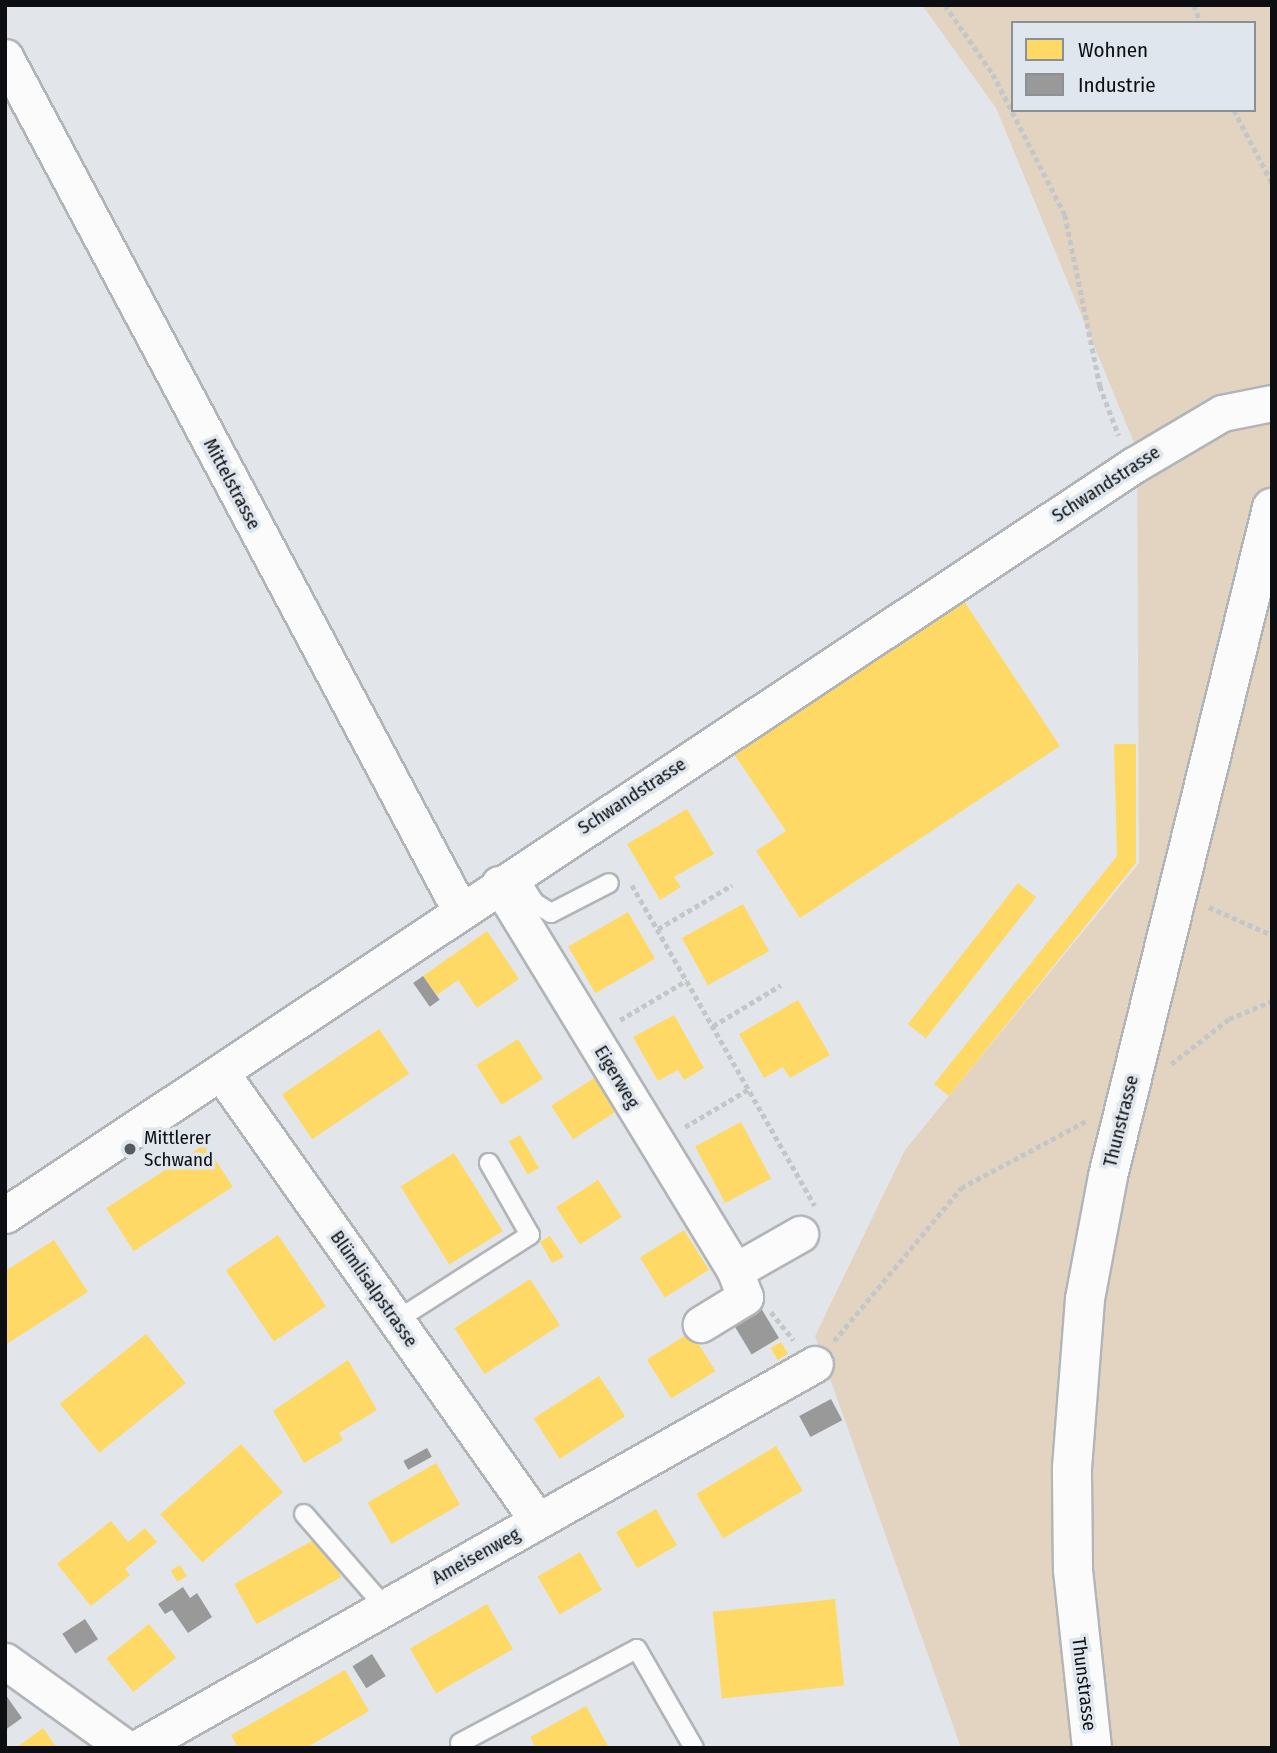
<!DOCTYPE html>
<html>
<head>
<meta charset="utf-8">
<style>
  body { margin:0 }
  #map { position:relative; width:1277px; height:1753px; overflow:hidden; background:#e2e6ea; font-family:"Fira Sans Condensed",sans-serif }
  div>[style] { position:absolute }
  .green>* { inset:0; background:#e3d4c2 }
  .homes>* { inset:0; background:#ffd966; transform-origin:0 0 }
  .industry>* { inset:0; background:#999; transform-origin:0 0 }
  .path>* { height:4.5px; margin-top:-2.25px; transform-origin:0; background:repeating-linear-gradient(90deg,#c5c6c7 0 5px,transparent 0 8.5px) }
  .roads { filter:drop-shadow(2px 0 #b2b5b8) drop-shadow(-2px 0 #b2b5b8) drop-shadow(0 2px #b2b5b8) drop-shadow(0 -2px #b2b5b8) }
  .service>* { height:18px; margin:-9px; padding:0 9px; transform-origin:9px; border-radius:9px; background:#fbfbfc }
  .minor>* { height:35px; margin:-17.5px; padding:0 17.5px; transform-origin:17.5px; border-radius:17.5px; background:#fbfbfc }
  .tertiary>* { height:38px; margin:-19px; padding:0 19px; transform-origin:19px; border-radius:19px; background:#fbfbfc }
  .dots>* { width:19px; height:19px; translate:-50% -50%; box-sizing:border-box; border:4px solid #dfe6ed; border-radius:50% }
  span { translate:-50% -50%; white-space:nowrap; text-align:center; line-height:1.15; -webkit-text-stroke:7px #dfe6ed; paint-order:stroke }
  .street-label { font-size:19px; color:#0c0e11 }
  .poi-label { font-size:19px; color:#0c0e11 }
  .left { translate:0 -50%; text-align:left }
  .frame { position:absolute; inset:0; border:7px solid #0c0e11; pointer-events:none }
  .legend { position:absolute; left:1011px; top:21px; width:245px; height:91px; box-sizing:border-box; background:#dfe6ed; border:2px solid #8b9095; margin:0; padding:9px 12px; list-style:none; font-size:21px; color:#0c0e11 }
  .legend li { display:flex; align-items:center; gap:14px; height:35px }
  .legend b { width:35px; border:2px solid #8b9095 }
</style>
</head>
<body>
<div id="map">
  <div class="green">
    <div style="clip-path:polygon(evenodd,922px 5px,1272px 5px,1272px 1748px,961px 1748px,815px 1336px,905px 1150px,1139px 863px,1137px 450px,996px 108px,922px 5px,1013px 23px,1254px 23px,1254px 110px,1013px 110px,1013px 23px)"></div>
  </div>
  <div class="homes">
    <div style="clip-path:polygon(964px 601px,1060px 746px,800px 918px,756px 851px,786px 831px,734px 754px)"></div>
    <div style="clip-path:polygon(1114px 744px,1136px 744px,1136px 863px,949px 1096px,934px 1084px,1117px 856px)"></div>
    <div style="clip-path:polygon(687px 809px,714px 854px,674px 877px,681px 887px,660px 900px,627px 844px)"></div>
    <div style="left:1018px;top:883px;width:23px;height:179px;rotate:38deg"></div>
    <div style="left:743px;top:904px;width:54px;height:70px;rotate:61deg"></div>
    <div style="left:628px;top:912px;width:54px;height:69px;rotate:60deg"></div>
    <div style="clip-path:polygon(487px 931px,519px 979px,477px 1008px,458px 980px,437px 995px,423px 976px)"></div>
    <div style="clip-path:polygon(798px 1000px,830px 1055px,790px 1078px,783px 1067px,764px 1078px,739px 1034px)"></div>
    <div style="clip-path:polygon(674px 1015px,704px 1068px,684px 1080px,678px 1070px,658px 1081px,633px 1037px)"></div>
    <div style="left:379px;top:1029px;width:54px;height:117px;rotate:56deg"></div>
    <div style="left:518px;top:1039px;width:47px;height:49px;rotate:58deg"></div>
    <div style="left:594px;top:1078px;width:40px;height:51px;rotate:57deg"></div>
    <div style="left:741px;top:1122px;width:64px;height:52px;rotate:62deg"></div>
    <div style="left:520px;top:1135px;width:38px;height:13px;rotate:60deg"></div>
    <div style="left:205px;top:1144px;width:51px;height:118px;rotate:57deg"></div>
    <div style="left:454px;top:1153px;width:92px;height:63px;rotate:58deg"></div>
    <div style="left:598px;top:1180px;width:44px;height:50px;rotate:57deg"></div>
    <div style="left:684px;top:1230px;width:47px;height:52px;rotate:58deg"></div>
    <div style="left:278px;top:1235px;width:86px;height:63px;rotate:56deg"></div>
    <div style="clip-path:polygon(550px 1236px,564px 1257px,552px 1263px,540px 1242px)"></div>
    <div style="clip-path:polygon(54px 1240px,88px 1292px,5px 1345px,5px 1271px)"></div>
    <div style="left:530px;top:1279px;width:55px;height:90px;rotate:57deg"></div>
    <div style="left:691px;top:1332px;width:46px;height:52px;rotate:58deg"></div>
    <div style="left:146px;top:1334px;width:63px;height:111px;rotate:51deg"></div>
    <div style="left:781px;top:1342px;width:14px;height:12px;rotate:60deg"></div>
    <div style="clip-path:polygon(348px 1360px,377px 1410px,339px 1433px,343px 1440px,304px 1463px,273px 1411px)"></div>
    <div style="left:599px;top:1376px;width:48px;height:78px;rotate:57deg"></div>
    <div style="left:241px;top:1444px;width:64px;height:107px;rotate:49deg"></div>
    <div style="left:776px;top:1446px;width:52px;height:93px;rotate:59deg"></div>
    <div style="left:436px;top:1463px;width:48px;height:79px;rotate:60deg"></div>
    <div style="left:656px;top:1509px;width:42px;height:46px;rotate:60deg"></div>
    <div style="clip-path:polygon(111px 1521px,128px 1542px,145px 1528px,157px 1542px,125px 1569px,130px 1575px,91px 1606px,57px 1564px)"></div>
    <div style="left:319px;top:1537px;width:46px;height:97px;rotate:61deg"></div>
    <div style="left:580px;top:1552px;width:44px;height:49px;rotate:60deg"></div>
    <div style="left:180px;top:1565px;width:13px;height:11px;rotate:58deg"></div>
    <div style="left:835px;top:1599px;width:87px;height:123px;rotate:84deg"></div>
    <div style="left:487px;top:1604px;width:52px;height:89px;rotate:60deg"></div>
    <div style="left:149px;top:1624px;width:43px;height:55px;rotate:51deg"></div>
    <div style="clip-path:polygon(345px 1670px,369px 1711px,306px 1748px,238px 1748px,231px 1735px)"></div>
    <div style="clip-path:polygon(586px 1706px,609px 1748px,536px 1748px,530px 1737px)"></div>
    <div style="clip-path:polygon(43px 1728px,57px 1748px,16px 1748px)"></div>
  </div>
  <div class="industry">
    <div style="left:423px;top:976px;width:29px;height:12px;rotate:55deg"></div>
    <div style="left:761px;top:1308px;width:35px;height:32px;rotate:59deg"></div>
    <div style="left:831px;top:1399px;width:24px;height:36px;rotate:62deg"></div>
    <div style="left:427px;top:1448px;width:10px;height:27px;rotate:61deg"></div>
    <div style="clip-path:polygon(183px 1587px,190px 1598px,197px 1593px,212px 1617px,188px 1633px,172px 1610px,165px 1614px,158px 1604px)"></div>
    <div style="left:85px;top:1619px;width:24px;height:27px;rotate:57deg"></div>
    <div style="left:372px;top:1654px;width:26px;height:23px;rotate:58deg"></div>
    <div style="clip-path:polygon(5px 1694px,22px 1718px,5px 1730px)"></div>
  </div>
  <div class="path">
    <div style="left:945px;top:5px;width:84px;rotate:55.2deg"></div>
    <div style="left:993px;top:74px;width:158px;rotate:62.9deg"></div>
    <div style="left:1065px;top:215px;width:175px;rotate:78.4deg"></div>
    <div style="left:1100px;top:386px;width:53px;rotate:69.2deg"></div>
    <div style="left:1194px;top:5px;width:19px;rotate:69deg"></div>
    <div style="left:1234px;top:110px;width:82px;rotate:62.5deg"></div>
    <div style="left:632px;top:885px;width:369px;rotate:60.3deg"></div>
    <div style="left:1209px;top:907px;width:69px;rotate:24deg"></div>
    <div style="left:658px;top:929px;width:86px;rotate:-30.7deg"></div>
    <div style="left:620px;top:1020px;width:78px;rotate:-30.8deg"></div>
    <div style="left:713px;top:1026px;width:79px;rotate:-31.1deg"></div>
    <div style="left:1171px;top:1064px;width:73px;rotate:-37.8deg"></div>
    <div style="left:1229px;top:1019px;width:47px;rotate:-22.7deg"></div>
    <div style="left:685px;top:1127px;width:74px;rotate:-30.7deg"></div>
    <div style="left:771px;top:1312px;width:36px;rotate:51deg"></div>
    <div style="left:834px;top:1341px;width:199px;rotate:-50.3deg"></div>
    <div style="left:961px;top:1188px;width:142px;rotate:-28.2deg"></div>
  </div>
  <div class="roads">
    <div class="service">
      <div style="left:516px;top:873px;width:36px;rotate:58deg"></div>
      <div style="left:535px;top:903px;width:19px;rotate:32deg"></div>
      <div style="left:551px;top:913px;width:65px;rotate:-27.3deg"></div>
      <div style="left:397px;top:1320px;width:158px;rotate:-32.6deg"></div>
      <div style="left:530px;top:1235px;width:83px;rotate:-119.7deg"></div>
      <div style="left:304px;top:1514px;width:122px;rotate:49deg"></div>
      <div style="left:460px;top:1743px;width:200px;rotate:-28deg"></div>
      <div style="left:637px;top:1649px;width:114px;rotate:60.1deg"></div>
    </div>
    <div class="minor">
      <div style="left:5px;top:57px;width:967px;rotate:61.92deg"></div>
      <div style="left:499px;top:884px;width:453px;rotate:58.6deg"></div>
      <div style="left:735px;top:1271px;width:28px;rotate:69deg"></div>
      <div style="left:745px;top:1297px;width:52px;rotate:148.5deg"></div>
      <div style="left:222px;top:1074px;width:527px;rotate:54.74deg"></div>
      <div style="left:5px;top:1215px;width:1355px;rotate:-33.6deg"></div>
      <div style="left:1134px;top:465px;width:102px;rotate:-30.6deg"></div>
      <div style="left:1222px;top:413px;width:51px;rotate:-11.3deg"></div>
      <div style="left:735px;top:1271px;width:75px;rotate:-29.6deg"></div>
      <div style="left:5px;top:1661px;width:149px;rotate:35.7deg"></div>
      <div style="left:137px;top:1748px;width:779px;rotate:-29.53deg"></div>
    </div>
    <div class="tertiary">
      <div style="left:1092px;top:1748px;width:179px;rotate:-96.1deg"></div>
      <div style="left:1073px;top:1570px;width:102px;rotate:-90.6deg"></div>
      <div style="left:1072px;top:1468px;width:169px;rotate:-85.6deg"></div>
      <div style="left:1085px;top:1299px;width:125px;rotate:-79.4deg"></div>
      <div style="left:1108px;top:1176px;width:688px;rotate:-76.21deg"></div>
    </div>
  </div>
  <div class="dots">
    <div style="left:130px;top:1149px;background:#575a5d"></div>
  </div>
  <div class="street-label">
    <span style="left:232px;top:484px;rotate:62deg">Mittelstrasse</span>
    <span style="left:1106px;top:484px;rotate:-33deg">Schwandstrasse</span>
    <span style="left:632px;top:796px;rotate:-33deg">Schwandstrasse</span>
    <span style="left:617px;top:1077px;rotate:59deg">Eigerweg</span>
    <span style="left:1121px;top:1121px;rotate:-76deg">Thunstrasse</span>
    <span style="left:374px;top:1289px;rotate:55deg">Blümlisalpstrasse</span>
    <span style="left:476px;top:1556px;rotate:-29deg">Ameisenweg</span>
    <span style="left:1084px;top:1684px;rotate:83deg">Thunstrasse</span>
  </div>
  <div class="poi-label">
    <span class="left" style="left:144px;top:1149px">Mittlerer<br>Schwand</span>
  </div>
  <div class="frame"></div>
  <ul class="legend">
  <li><b style="height:19px;background:#ffd966"></b>Wohnen</li>
  <li><b style="height:19px;background:#999"></b>Industrie</li>
  </ul>
</div>
</body>
</html>
